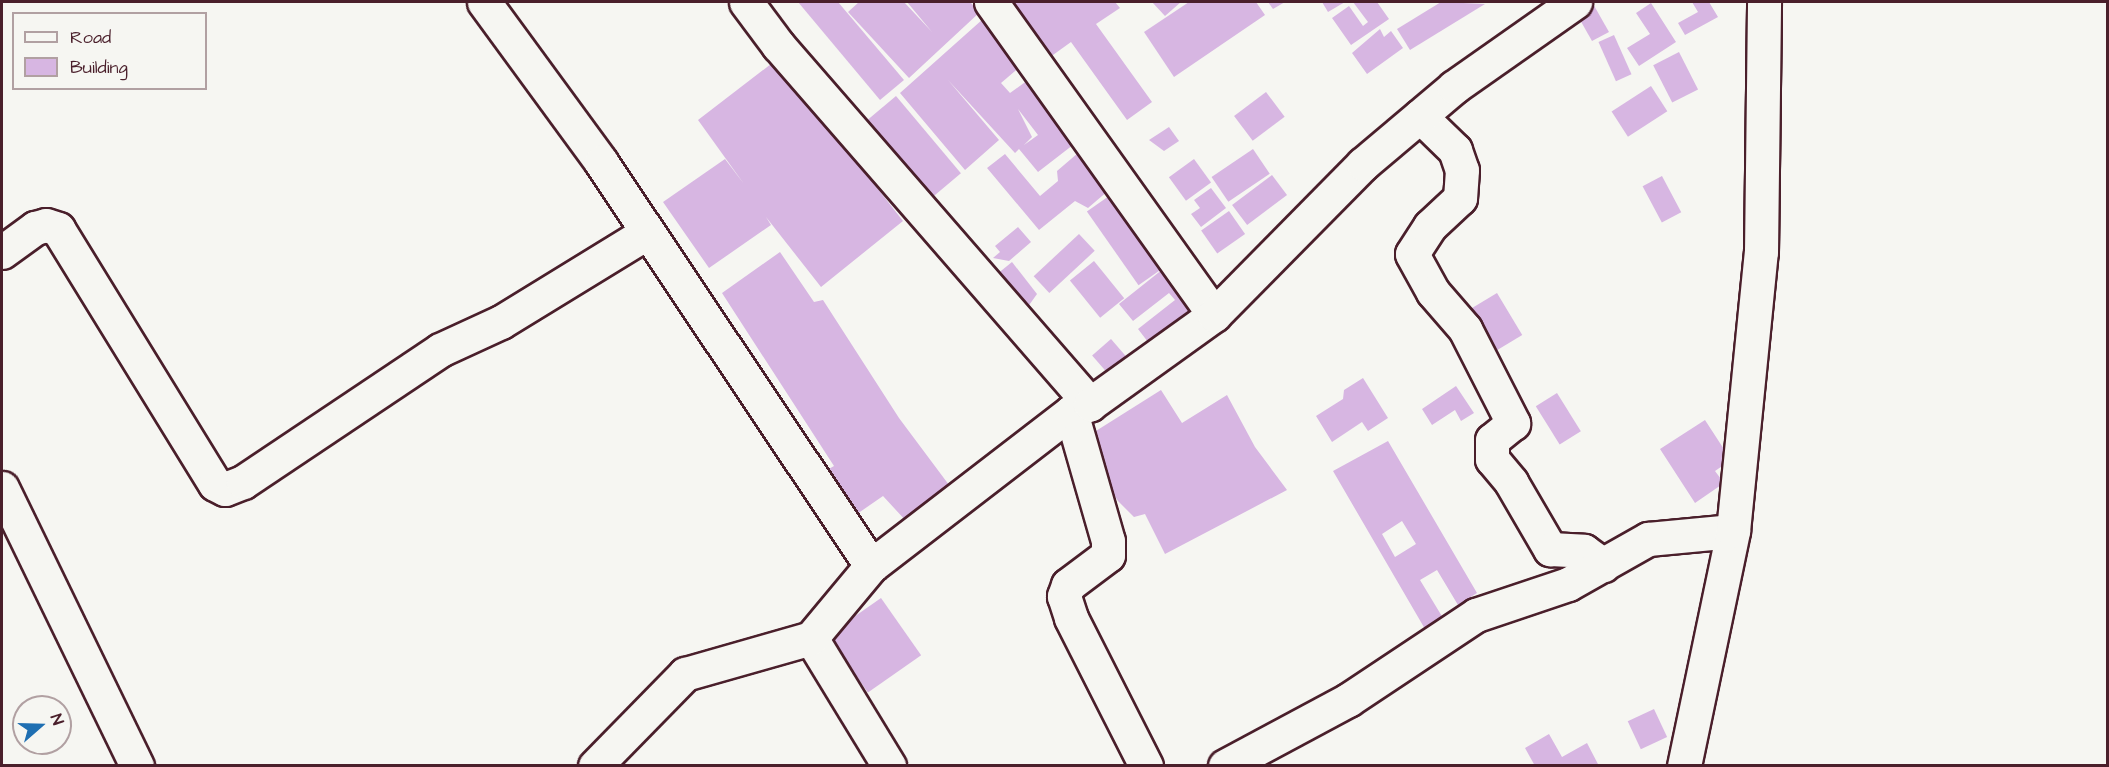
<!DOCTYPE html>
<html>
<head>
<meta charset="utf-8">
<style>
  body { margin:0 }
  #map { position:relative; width:2109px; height:767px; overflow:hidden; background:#f6f6f2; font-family:"Architects Daughter",sans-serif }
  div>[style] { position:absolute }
  .building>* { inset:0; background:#d7b6e2; transform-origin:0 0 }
  .roads { filter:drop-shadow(2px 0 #4a1f2b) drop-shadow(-2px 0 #4a1f2b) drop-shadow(0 2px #4a1f2b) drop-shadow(0 -2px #4a1f2b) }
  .minor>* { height:33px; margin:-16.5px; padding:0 16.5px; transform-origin:16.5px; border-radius:16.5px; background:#f6f6f2 }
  span { translate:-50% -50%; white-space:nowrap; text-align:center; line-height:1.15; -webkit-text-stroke:5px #f6f6f2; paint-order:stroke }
  .frame { position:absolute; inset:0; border:3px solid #4a1f2b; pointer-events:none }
  .legend { position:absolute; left:12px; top:12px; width:195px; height:78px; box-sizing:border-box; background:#f6f6f2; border:2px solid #b1a0a2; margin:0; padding:8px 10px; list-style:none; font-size:18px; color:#4a1f2b }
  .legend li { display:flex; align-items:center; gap:12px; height:30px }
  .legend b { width:30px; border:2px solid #b1a0a2 }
  .north { position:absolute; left:12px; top:695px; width:60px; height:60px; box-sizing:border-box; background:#f6f6f2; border:2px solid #b1a0a2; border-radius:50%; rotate:70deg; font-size:16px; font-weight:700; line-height:24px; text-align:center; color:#4a1f2b }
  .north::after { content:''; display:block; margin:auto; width:21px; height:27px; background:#1f6fb2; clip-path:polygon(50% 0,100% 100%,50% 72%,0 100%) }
</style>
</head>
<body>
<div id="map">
  <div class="building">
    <div style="clip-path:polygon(798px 2px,838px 2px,904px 80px,880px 100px)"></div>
    <div style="clip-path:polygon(859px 2px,904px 2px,932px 32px,907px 2px,970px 2px,980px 12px,909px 78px,848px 12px)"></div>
    <div style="clip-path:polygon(1004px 2px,1115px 2px,1120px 8px,1096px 24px,1152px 102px,1127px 120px,1071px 42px,1046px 60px)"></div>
    <div style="clip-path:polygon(1152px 2px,1181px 2px,1165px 16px)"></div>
    <div style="clip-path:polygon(1189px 2px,1256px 2px,1265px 15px,1174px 77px,1144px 32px)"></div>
    <div style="clip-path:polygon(1268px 2px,1285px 2px,1273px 9px)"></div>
    <div style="clip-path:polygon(1322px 2px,1345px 2px,1328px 12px)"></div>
    <div style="clip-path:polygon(1353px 2px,1377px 2px,1389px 19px,1351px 45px,1332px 18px,1349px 6px,1363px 26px,1368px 22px)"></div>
    <div style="clip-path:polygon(1441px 2px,1485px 4px,1410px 50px,1397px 29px)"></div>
    <div style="clip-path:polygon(1576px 2px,1592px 2px,1609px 32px,1592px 41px,1571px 4px)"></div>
    <div style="clip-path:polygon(1692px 2px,1709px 2px,1718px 17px,1685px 35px,1678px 23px,1698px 12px)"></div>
    <div style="clip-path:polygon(1651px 3px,1676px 42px,1639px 66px,1627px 48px,1650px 34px,1636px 13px)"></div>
    <div style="clip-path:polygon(evenodd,983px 19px,1022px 65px,1001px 83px,1010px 93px,1035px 75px,1082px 138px,1038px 172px,1019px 149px,1015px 153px,948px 80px,999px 140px,965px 170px,900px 93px,983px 19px,1018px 109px,1038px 135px,1024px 145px,1032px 137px,1018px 109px)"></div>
    <div style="clip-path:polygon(1380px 29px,1384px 37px,1391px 31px,1403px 48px,1367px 74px,1352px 53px)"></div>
    <div style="left:1614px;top:35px;width:43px;height:17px;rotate:66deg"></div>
    <div style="left:1679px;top:52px;width:42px;height:29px;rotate:63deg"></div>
    <div style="clip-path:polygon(771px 64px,842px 143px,903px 221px,821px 287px,766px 217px,771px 225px,709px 268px,663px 202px,725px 159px,744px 184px,698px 120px)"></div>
    <div style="left:1651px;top:86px;width:30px;height:47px;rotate:57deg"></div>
    <div style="left:1266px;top:92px;width:31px;height:40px;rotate:53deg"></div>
    <div style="left:896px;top:96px;width:101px;height:40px;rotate:50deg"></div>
    <div style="clip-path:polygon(1169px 127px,1179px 141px,1164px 151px,1149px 140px)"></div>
    <div style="left:1253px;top:149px;width:30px;height:50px;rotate:56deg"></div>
    <div style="clip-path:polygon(1078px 153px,1109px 190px,1088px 208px,1075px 201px,1039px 230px,987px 168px,1005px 154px,1040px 196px,1058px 181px,1057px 171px)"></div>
    <div style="left:1194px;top:159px;width:29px;height:31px;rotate:54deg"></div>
    <div style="left:1272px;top:175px;width:25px;height:50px;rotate:53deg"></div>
    <div style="left:1662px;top:176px;width:41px;height:22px;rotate:62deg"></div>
    <div style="clip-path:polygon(1211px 188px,1226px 208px,1201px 227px,1191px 214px,1200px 208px,1194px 200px)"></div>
    <div style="left:1109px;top:196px;width:90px;height:27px;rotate:55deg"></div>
    <div style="left:1229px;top:211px;width:28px;height:34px;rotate:55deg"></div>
    <div style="clip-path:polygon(1018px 227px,1031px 242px,1009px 261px,993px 258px,1000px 252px,995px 246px)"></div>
    <div style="left:1079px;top:234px;width:23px;height:62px;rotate:47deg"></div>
    <div style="clip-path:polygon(780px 252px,814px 302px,823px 300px,899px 418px,949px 485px,907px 522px,883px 496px,857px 514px,827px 470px,834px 466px,722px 293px)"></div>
    <div style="left:1094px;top:261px;width:48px;height:31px;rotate:51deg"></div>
    <div style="clip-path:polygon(1012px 262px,1037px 294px,1022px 315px,991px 279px)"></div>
    <div style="clip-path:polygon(1163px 269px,1192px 308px,1148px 342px,1138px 329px,1175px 300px,1169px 293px,1133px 321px,1119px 304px)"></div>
    <div style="left:1497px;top:293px;width:49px;height:31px;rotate:59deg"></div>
    <div style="left:1111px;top:339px;width:28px;height:25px;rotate:49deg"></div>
    <div style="clip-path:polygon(1363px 378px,1388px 418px,1368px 431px,1362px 422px,1332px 442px,1316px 416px,1343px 399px,1344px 390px)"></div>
    <div style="clip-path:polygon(1456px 386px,1474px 413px,1461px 421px,1455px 410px,1432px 425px,1422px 409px)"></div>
    <div style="clip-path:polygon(1161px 390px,1182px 423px,1227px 395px,1255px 447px,1287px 490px,1165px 554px,1145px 514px,1134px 517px,1118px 501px,1080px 441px)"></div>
    <div style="left:1557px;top:393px;width:45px;height:25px;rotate:58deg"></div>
    <div style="clip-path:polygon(1705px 420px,1731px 460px,1715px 471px,1724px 483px,1695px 503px,1660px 449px)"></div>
    <div style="clip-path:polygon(evenodd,1388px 441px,1477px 593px,1458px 605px,1437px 570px,1420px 580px,1443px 618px,1425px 629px,1333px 471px,1388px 441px,1402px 521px,1416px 544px,1395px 557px,1382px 534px,1402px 521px)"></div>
    <div style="left:881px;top:598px;width:70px;height:65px;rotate:55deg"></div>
    <div style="left:1654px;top:709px;width:31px;height:29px;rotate:65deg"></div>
    <div style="clip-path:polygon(1549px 734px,1562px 757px,1587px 743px,1599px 766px,1535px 766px,1525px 748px)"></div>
  </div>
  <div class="roads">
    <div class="minor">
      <div style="left:484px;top:2px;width:198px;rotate:53.8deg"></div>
      <div style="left:601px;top:162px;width:486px;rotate:56.2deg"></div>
      <div style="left:746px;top:2px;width:54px;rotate:53.3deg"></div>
      <div style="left:778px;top:45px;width:476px;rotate:49deg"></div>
      <div style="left:991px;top:2px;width:384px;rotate:54.5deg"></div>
      <div style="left:1420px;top:116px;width:49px;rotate:44.2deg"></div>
      <div style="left:1455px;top:150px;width:21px;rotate:71deg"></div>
      <div style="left:1462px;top:170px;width:28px;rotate:94deg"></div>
      <div style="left:1460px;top:198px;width:41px;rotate:137deg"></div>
      <div style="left:1430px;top:226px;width:33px;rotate:123deg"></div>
      <div style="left:1412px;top:254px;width:43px;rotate:61.1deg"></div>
      <div style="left:1433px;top:292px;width:49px;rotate:49.1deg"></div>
      <div style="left:1465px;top:329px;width:106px;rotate:62.9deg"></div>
      <div style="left:1513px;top:423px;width:27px;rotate:141deg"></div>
      <div style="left:1492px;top:440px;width:19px;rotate:90deg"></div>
      <div style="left:1492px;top:459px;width:30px;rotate:50deg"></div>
      <div style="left:1511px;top:482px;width:78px;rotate:59.8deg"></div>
      <div style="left:1550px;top:549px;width:34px;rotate:3deg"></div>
      <div style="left:1584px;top:551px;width:24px;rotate:36deg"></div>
      <div style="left:2px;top:252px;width:41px;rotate:-36deg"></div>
      <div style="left:35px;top:228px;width:11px;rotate:-15deg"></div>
      <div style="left:46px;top:225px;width:13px;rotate:18deg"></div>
      <div style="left:58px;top:229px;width:299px;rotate:58.4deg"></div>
      <div style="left:215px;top:484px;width:11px;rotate:27deg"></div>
      <div style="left:225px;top:489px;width:19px;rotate:-21deg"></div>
      <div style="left:243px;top:482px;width:237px;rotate:-33.8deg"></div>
      <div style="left:440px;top:350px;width:67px;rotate:-24.7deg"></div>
      <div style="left:501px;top:322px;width:170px;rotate:-31.5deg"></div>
      <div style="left:1071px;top:412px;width:134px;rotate:74deg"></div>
      <div style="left:1108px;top:541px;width:14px;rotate:90deg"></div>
      <div style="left:1108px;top:555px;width:50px;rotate:143.1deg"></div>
      <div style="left:1068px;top:585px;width:12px;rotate:110deg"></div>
      <div style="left:1064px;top:596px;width:23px;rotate:72deg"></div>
      <div style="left:1071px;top:618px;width:166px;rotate:63.1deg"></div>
      <div style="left:2px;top:488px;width:309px;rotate:64.1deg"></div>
      <div style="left:811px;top:638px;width:150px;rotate:58.6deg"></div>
      <div style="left:595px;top:766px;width:129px;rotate:-45.6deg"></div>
      <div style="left:685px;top:674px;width:131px;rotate:-15.9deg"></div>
      <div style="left:811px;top:638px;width:94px;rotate:-50.2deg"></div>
      <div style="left:871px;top:566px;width:252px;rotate:-37.6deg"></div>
      <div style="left:1071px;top:412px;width:21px;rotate:-23deg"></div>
      <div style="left:1090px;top:404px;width:153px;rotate:-35.7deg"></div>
      <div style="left:1214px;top:315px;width:212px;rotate:-45.4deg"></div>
      <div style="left:1363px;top:164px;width:119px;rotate:-40.2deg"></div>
      <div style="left:1454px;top:87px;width:148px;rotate:-35.1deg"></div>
      <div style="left:1225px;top:766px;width:140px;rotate:-28.2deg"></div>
      <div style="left:1348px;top:700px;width:154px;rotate:-33.6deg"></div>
      <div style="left:1476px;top:615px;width:97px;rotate:-18.6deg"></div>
      <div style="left:1568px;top:584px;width:92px;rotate:-29.4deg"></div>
      <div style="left:1648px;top:539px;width:85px;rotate:-5.4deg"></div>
      <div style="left:1684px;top:766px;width:240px;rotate:-78.2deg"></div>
      <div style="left:1733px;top:531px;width:280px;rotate:-84.3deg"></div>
      <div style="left:1761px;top:252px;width:250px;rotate:-89.3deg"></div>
    </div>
  </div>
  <div class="frame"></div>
  <ul class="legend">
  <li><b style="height:8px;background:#f6f6f2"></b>Road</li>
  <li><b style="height:16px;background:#d7b6e2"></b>Building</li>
  </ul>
  <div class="north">N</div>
</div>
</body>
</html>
